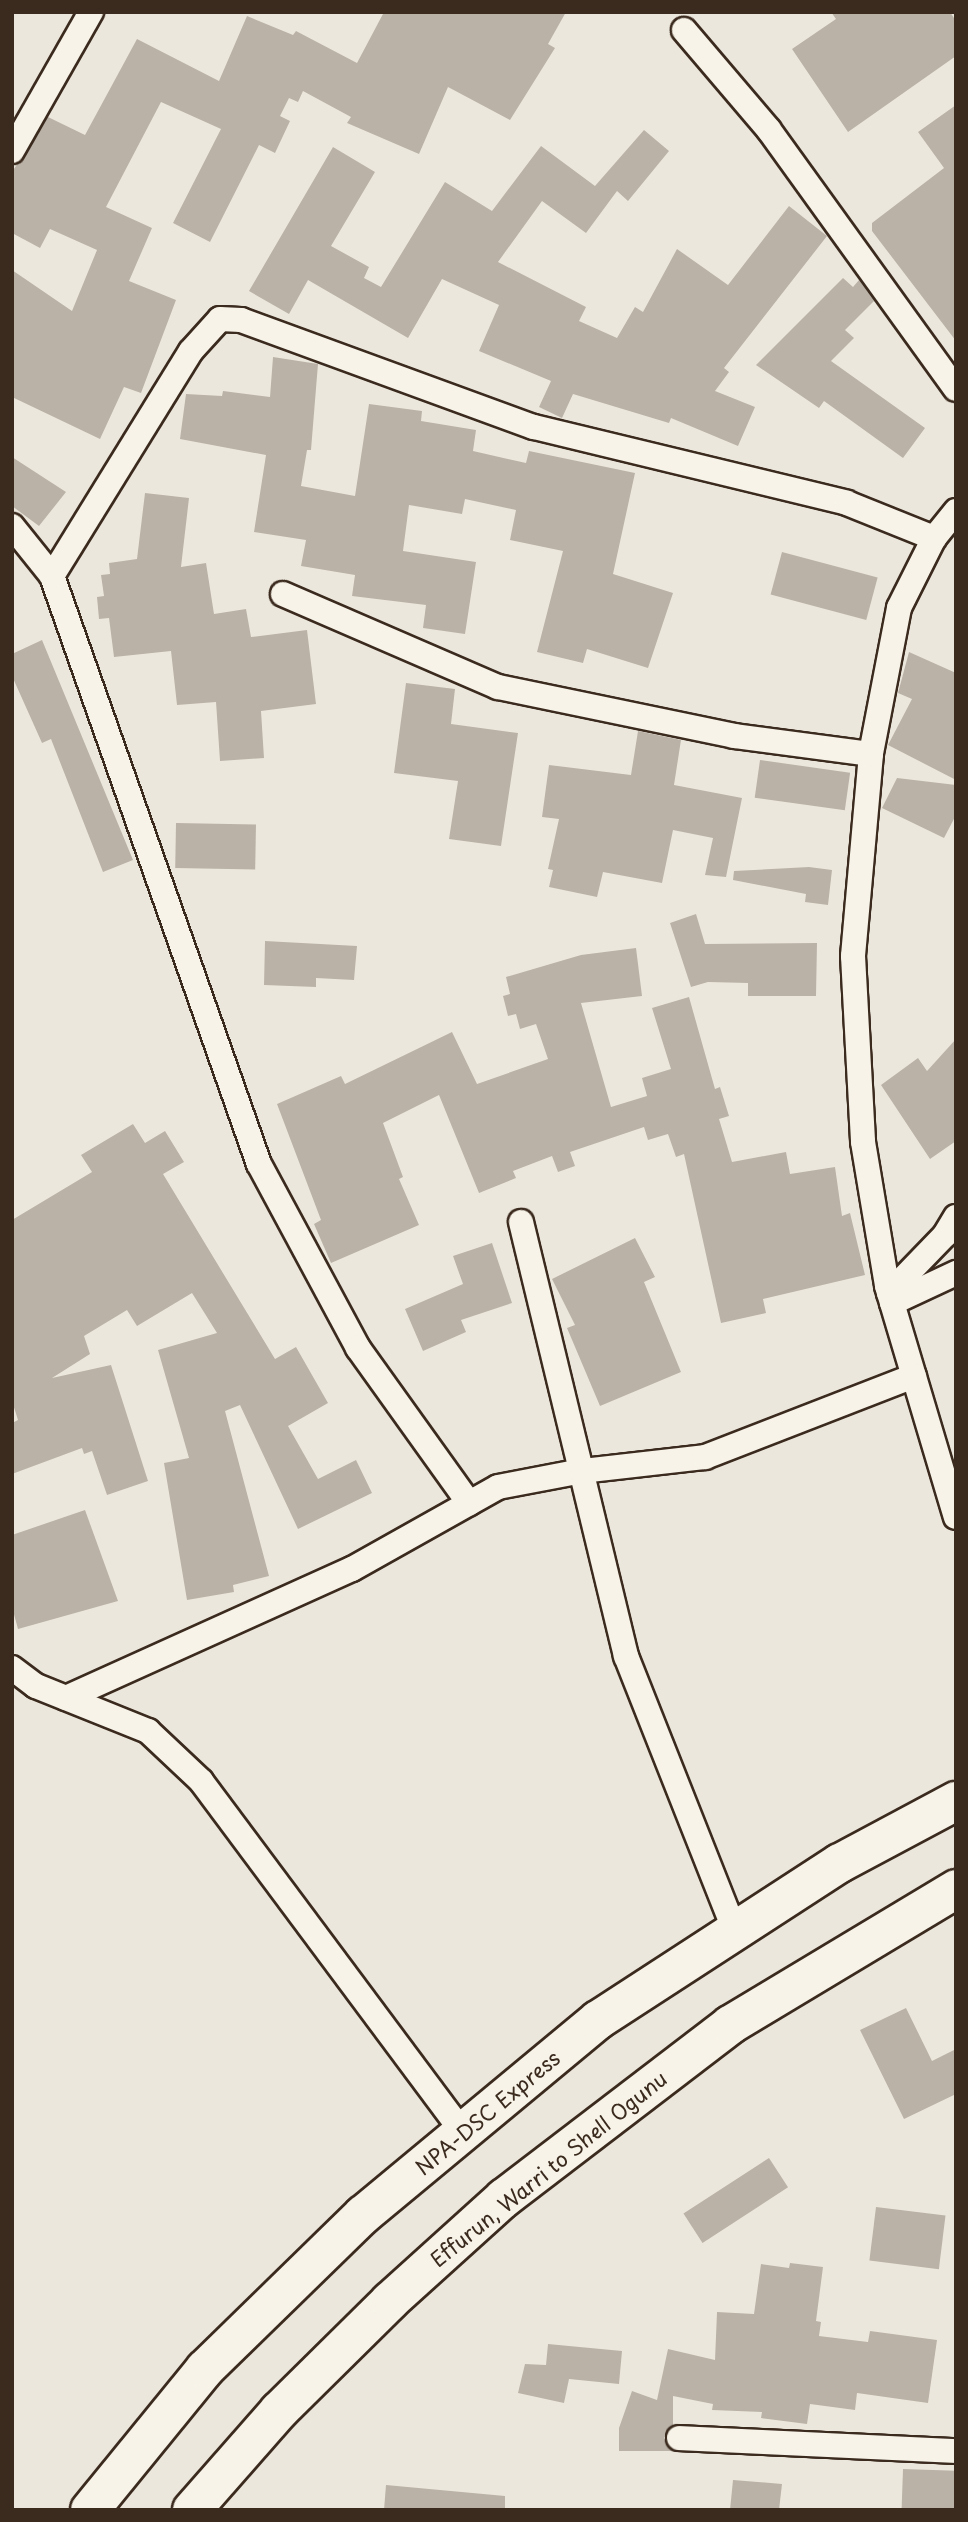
<!DOCTYPE html>
<html>
<head>
<meta charset="utf-8">
<style>
  body { margin:0 }
  #map { position:relative; width:968px; height:2522px; overflow:hidden; background:#ece7dc; font-family:"Playpen Sans",sans-serif }
  div>[style] { position:absolute }
  .building>* { inset:0; background:#bab2a7; transform-origin:0 0 }
  .roads { filter:drop-shadow(2px 0 #3b2a1e) drop-shadow(-2px 0 #3b2a1e) drop-shadow(0 2px #3b2a1e) drop-shadow(0 -2px #3b2a1e) }
  .street>* { height:24px; margin:-12px; padding:0 12px; transform-origin:12px; border-radius:12px; background:#f7f3e8 }
  .primary>* { height:38px; margin:-19px; padding:0 19px; transform-origin:19px; border-radius:19px; background:#f7f3e8 }
  span { translate:-50% -50%; white-space:nowrap; text-align:center; line-height:1.15; -webkit-text-stroke:5px #f7f3e8; paint-order:stroke }
  .street-label { font-size:21px; color:#3b2a1e }
  .frame { position:absolute; inset:0; border:14px solid #3b2a1e; pointer-events:none }
</style>
</head>
<body>
<div id="map">
  <div class="building">
    <div style="clip-path:polygon(384px 12px,566px 12px,548px 44px,555px 48px,510px 120px,448px 87px,419px 154px,347px 123px,351px 117px,303px 91px,298px 102px,289px 98px,280px 116px,290px 121px,275px 153px,259px 145px,210px 242px,173px 223px,221px 129px,161px 102px,106px 207px,152px 228px,129px 281px,176px 300px,141px 393px,124px 387px,100px 439px,12px 397px,12px 270px,72px 311px,97px 250px,50px 229px,40px 248px,12px 233px,12px 172px,48px 117px,85px 135px,137px 39px,219px 81px,247px 16px,293px 35px,296px 31px,357px 63px)"></div>
    <div style="clip-path:polygon(831px 12px,950px 12px,956px 21px,956px 56px,848px 132px,792px 49px,836px 19px)"></div>
    <div style="clip-path:polygon(956px 105px,956px 341px,872px 231px,872px 223px,944px 168px,918px 132px)"></div>
    <div style="clip-path:polygon(644px 130px,669px 151px,628px 201px,617px 191px,586px 233px,542px 201px,498px 262px,586px 307px,579px 321px,617px 338px,635px 307px,643px 312px,677px 249px,728px 285px,789px 206px,827px 236px,724px 368px,729px 372px,715px 391px,755px 407px,738px 446px,671px 418px,669px 423px,573px 394px,562px 418px,539px 407px,551px 381px,479px 351px,499px 305px,442px 279px,408px 338px,308px 280px,289px 314px,249px 291px,333px 147px,375px 172px,331px 246px,369px 267px,364px 278px,381px 287px,445px 182px,492px 211px,541px 146px,595px 186px)"></div>
    <div style="clip-path:polygon(843px 278px,853px 287px,859px 280px,874px 301px,845px 330px,854px 338px,831px 361px,925px 428px,903px 458px,824px 401px,819px 408px,756px 365px)"></div>
    <div style="clip-path:polygon(273px 357px,318px 364px,311px 450px,307px 450px,301px 486px,355px 496px,369px 404px,422px 411px,421px 421px,476px 430px,473px 451px,526px 463px,529px 451px,635px 473px,613px 574px,673px 593px,648px 668px,587px 649px,583px 663px,537px 652px,563px 551px,510px 540px,516px 510px,465px 499px,462px 514px,409px 505px,403px 551px,476px 562px,465px 634px,423px 628px,426px 605px,352px 596px,355px 575px,301px 566px,306px 540px,254px 532px,266px 455px,180px 439px,186px 394px,222px 396px,223px 391px,270px 397px)"></div>
    <div style="clip-path:polygon(12px 457px,66px 492px,39px 526px,12px 506px)"></div>
    <div style="clip-path:polygon(145px 493px,189px 498px,181px 567px,206px 563px,214px 614px,246px 609px,251px 637px,307px 630px,316px 704px,261px 711px,264px 758px,220px 761px,216px 702px,177px 705px,171px 651px,114px 657px,109px 618px,99px 619px,97px 597px,104px 596px,101px 575px,110px 574px,109px 563px,137px 559px)"></div>
    <div style="left:782px;top:552px;width:99px;height:44px;rotate:15deg"></div>
    <div style="clip-path:polygon(42px 640px,133px 860px,103px 872px,51px 739px,42px 743px,12px 676px,12px 654px)"></div>
    <div style="clip-path:polygon(909px 652px,956px 673px,956px 780px,888px 745px,912px 699px,898px 693px)"></div>
    <div style="clip-path:polygon(406px 683px,455px 689px,451px 724px,518px 733px,501px 846px,449px 839px,458px 781px,394px 773px)"></div>
    <div style="clip-path:polygon(638px 731px,681px 740px,674px 785px,742px 798px,726px 877px,705px 875px,713px 838px,673px 830px,662px 883px,603px 872px,597px 897px,549px 887px,553px 870px,548px 869px,559px 819px,542px 817px,549px 765px,631px 775px)"></div>
    <div style="left:760px;top:760px;width:91px;height:38px;rotate:8deg"></div>
    <div style="clip-path:polygon(897px 778px,956px 785px,956px 815px,944px 838px,882px 808px)"></div>
    <div style="left:176px;top:823px;width:80px;height:45px;rotate:1deg"></div>
    <div style="clip-path:polygon(809px 867px,832px 870px,828px 905px,805px 902px,806px 894px,733px 880px,734px 871px)"></div>
    <div style="clip-path:polygon(696px 914px,705px 944px,817px 943px,816px 996px,748px 996px,748px 983px,708px 982px,691px 987px,670px 923px)"></div>
    <div style="clip-path:polygon(265px 941px,357px 946px,354px 980px,316px 978px,316px 987px,264px 985px)"></div>
    <div style="clip-path:polygon(636px 948px,642px 996px,581px 1003px,611px 1107px,647px 1096px,642px 1078px,671px 1069px,652px 1008px,689px 997px,715px 1089px,720px 1087px,729px 1116px,719px 1119px,732px 1162px,786px 1152px,790px 1174px,835px 1167px,842px 1216px,850px 1213px,865px 1275px,763px 1299px,766px 1313px,721px 1323px,684px 1154px,676px 1157px,668px 1134px,648px 1140px,644px 1127px,570px 1152px,575px 1166px,558px 1172px,552px 1156px,513px 1171px,516px 1178px,479px 1193px,439px 1095px,383px 1123px,403px 1177px,399px 1179px,419px 1225px,331px 1263px,314px 1224px,321px 1220px,277px 1104px,341px 1076px,345px 1084px,452px 1032px,477px 1084px,548px 1059px,536px 1024px,520px 1029px,516px 1014px,508px 1016px,503px 996px,510px 994px,506px 977px,581px 955px)"></div>
    <div style="clip-path:polygon(956px 1039px,956px 1141px,930px 1159px,881px 1085px,918px 1058px,927px 1071px)"></div>
    <div style="clip-path:polygon(133px 1124px,145px 1143px,165px 1131px,184px 1162px,163px 1174px,275px 1359px,296px 1347px,328px 1403px,288px 1426px,318px 1479px,356px 1460px,372px 1493px,298px 1529px,240px 1405px,225px 1411px,269px 1576px,233px 1585px,234px 1592px,187px 1600px,164px 1463px,189px 1458px,158px 1350px,217px 1333px,192px 1293px,137px 1326px,127px 1310px,84px 1336px,90px 1354px,52px 1378px,111px 1365px,148px 1481px,107px 1495px,92px 1451px,84px 1454px,82px 1448px,12px 1474px,12px 1423px,18px 1420px,12px 1401px,12px 1220px,92px 1172px,81px 1155px)"></div>
    <div style="clip-path:polygon(635px 1238px,655px 1277px,644px 1282px,681px 1372px,600px 1406px,567px 1328px,575px 1325px,552px 1279px)"></div>
    <div style="clip-path:polygon(492px 1243px,512px 1303px,461px 1320px,466px 1332px,423px 1351px,405px 1309px,463px 1284px,453px 1256px)"></div>
    <div style="clip-path:polygon(85px 1510px,118px 1601px,18px 1629px,12px 1607px,12px 1535px)"></div>
    <div style="clip-path:polygon(906px 2008px,932px 2061px,956px 2049px,956px 2094px,904px 2119px,860px 2030px)"></div>
    <div style="left:769px;top:2158px;width:35px;height:102px;rotate:57deg"></div>
    <div style="left:876px;top:2207px;width:70px;height:54px;rotate:7deg"></div>
    <div style="clip-path:polygon(790px 2263px,823px 2267px,816px 2321px,821px 2322px,819px 2336px,868px 2342px,870px 2331px,937px 2340px,928px 2403px,857px 2393px,855px 2410px,810px 2404px,807px 2424px,761px 2418px,762px 2412px,712px 2410px,713px 2404px,673px 2396px,673px 2425px,664px 2438px,673px 2451px,619px 2451px,619px 2428px,632px 2391px,657px 2400px,668px 2349px,715px 2360px,717px 2312px,754px 2314px,761px 2264px,789px 2268px)"></div>
    <div style="clip-path:polygon(548px 2344px,622px 2351px,619px 2384px,569px 2379px,564px 2403px,518px 2393px,525px 2364px,546px 2365px)"></div>
    <div style="left:903px;top:2469px;width:53px;height:41px;rotate:2deg"></div>
    <div style="clip-path:polygon(733px 2480px,782px 2484px,779px 2510px,730px 2510px)"></div>
    <div style="clip-path:polygon(386px 2485px,505px 2496px,505px 2510px,384px 2510px)"></div>
  </div>
  <div class="roads">
    <div class="street">
      <div style="left:684px;top:30px;width:131px;rotate:49.6deg"></div>
      <div style="left:769px;top:130px;width:319px;rotate:54.2deg"></div>
      <div style="left:12px;top:151px;width:160px;rotate:-60.4deg"></div>
      <div style="left:956px;top:511px;width:35px;rotate:129deg"></div>
      <div style="left:934px;top:538px;width:78px;rotate:116.6deg"></div>
      <div style="left:899px;top:608px;width:149px;rotate:100.9deg"></div>
      <div style="left:871px;top:754px;width:203px;rotate:95.1deg"></div>
      <div style="left:853px;top:956px;width:186px;rotate:86.9deg"></div>
      <div style="left:863px;top:1142px;width:146px;rotate:80.5deg"></div>
      <div style="left:887px;top:1286px;width:241px;rotate:73.4deg"></div>
      <div style="left:12px;top:526px;width:64px;rotate:51.3deg"></div>
      <div style="left:52px;top:576px;width:623px;rotate:70.61deg"></div>
      <div style="left:259px;top:1164px;width:209px;rotate:61.7deg"></div>
      <div style="left:358px;top:1348px;width:191px;rotate:54.4deg"></div>
      <div style="left:52px;top:576px;width:264px;rotate:-58.3deg"></div>
      <div style="left:191px;top:351px;width:43px;rotate:-47.8deg"></div>
      <div style="left:220px;top:319px;width:21px;rotate:3deg"></div>
      <div style="left:241px;top:320px;width:312px;rotate:20.1deg"></div>
      <div style="left:534px;top:427px;width:322px;rotate:13.6deg"></div>
      <div style="left:847px;top:503px;width:94px;rotate:21.9deg"></div>
      <div style="left:283px;top:594px;width:234px;rotate:23.4deg"></div>
      <div style="left:498px;top:687px;width:241px;rotate:11.7deg"></div>
      <div style="left:734px;top:736px;width:138px;rotate:7.5deg"></div>
      <div style="left:521px;top:1222px;width:447px;rotate:76.4deg"></div>
      <div style="left:626px;top:1656px;width:296px;rotate:68.4deg"></div>
      <div style="left:889px;top:1293px;width:81px;rotate:-46deg"></div>
      <div style="left:945px;top:1235px;width:21px;rotate:-59deg"></div>
      <div style="left:892px;top:1303px;width:71px;rotate:-25.1deg"></div>
      <div style="left:12px;top:1668px;width:30px;rotate:37deg"></div>
      <div style="left:36px;top:1686px;width:121px;rotate:21.9deg"></div>
      <div style="left:148px;top:1731px;width:73px;rotate:43.3deg"></div>
      <div style="left:201px;top:1781px;width:438px;rotate:53.3deg"></div>
      <div style="left:66px;top:1698px;width:314px;rotate:-24.3deg"></div>
      <div style="left:352px;top:1569px;width:167px;rotate:-29.3deg"></div>
      <div style="left:498px;top:1487px;width:86px;rotate:-10.8deg"></div>
      <div style="left:582px;top:1471px;width:124px;rotate:-6.5deg"></div>
      <div style="left:705px;top:1457px;width:224px;rotate:-21.2deg"></div>
      <div style="left:679px;top:2438px;width:277px;rotate:2.7deg"></div>
    </div>
    <div class="primary">
      <div style="left:90px;top:2510px;width:182px;rotate:-50.8deg"></div>
      <div style="left:205px;top:2369px;width:221px;rotate:-44.3deg"></div>
      <div style="left:363px;top:2215px;width:305px;rotate:-39.7deg"></div>
      <div style="left:598px;top:2020px;width:288px;rotate:-33deg"></div>
      <div style="left:840px;top:1863px;width:132px;rotate:-28.1deg"></div>
      <div style="left:192px;top:2510px;width:132px;rotate:-48.7deg"></div>
      <div style="left:279px;top:2411px;width:156px;rotate:-44.7deg"></div>
      <div style="left:390px;top:2301px;width:154px;rotate:-42.1deg"></div>
      <div style="left:504px;top:2198px;width:285px;rotate:-37.4deg"></div>
      <div style="left:730px;top:2025px;width:264px;rotate:-31deg"></div>
    </div>
  </div>
  <div class="street-label">
    <span style="left:487px;top:2112px;rotate:-40deg">NPA-DSC Express</span>
    <span style="left:548px;top:2168px;rotate:-39deg">Effurun, Warri to Shell Ogunu</span>
  </div>
  <div class="frame"></div>
</div>
</body>
</html>
